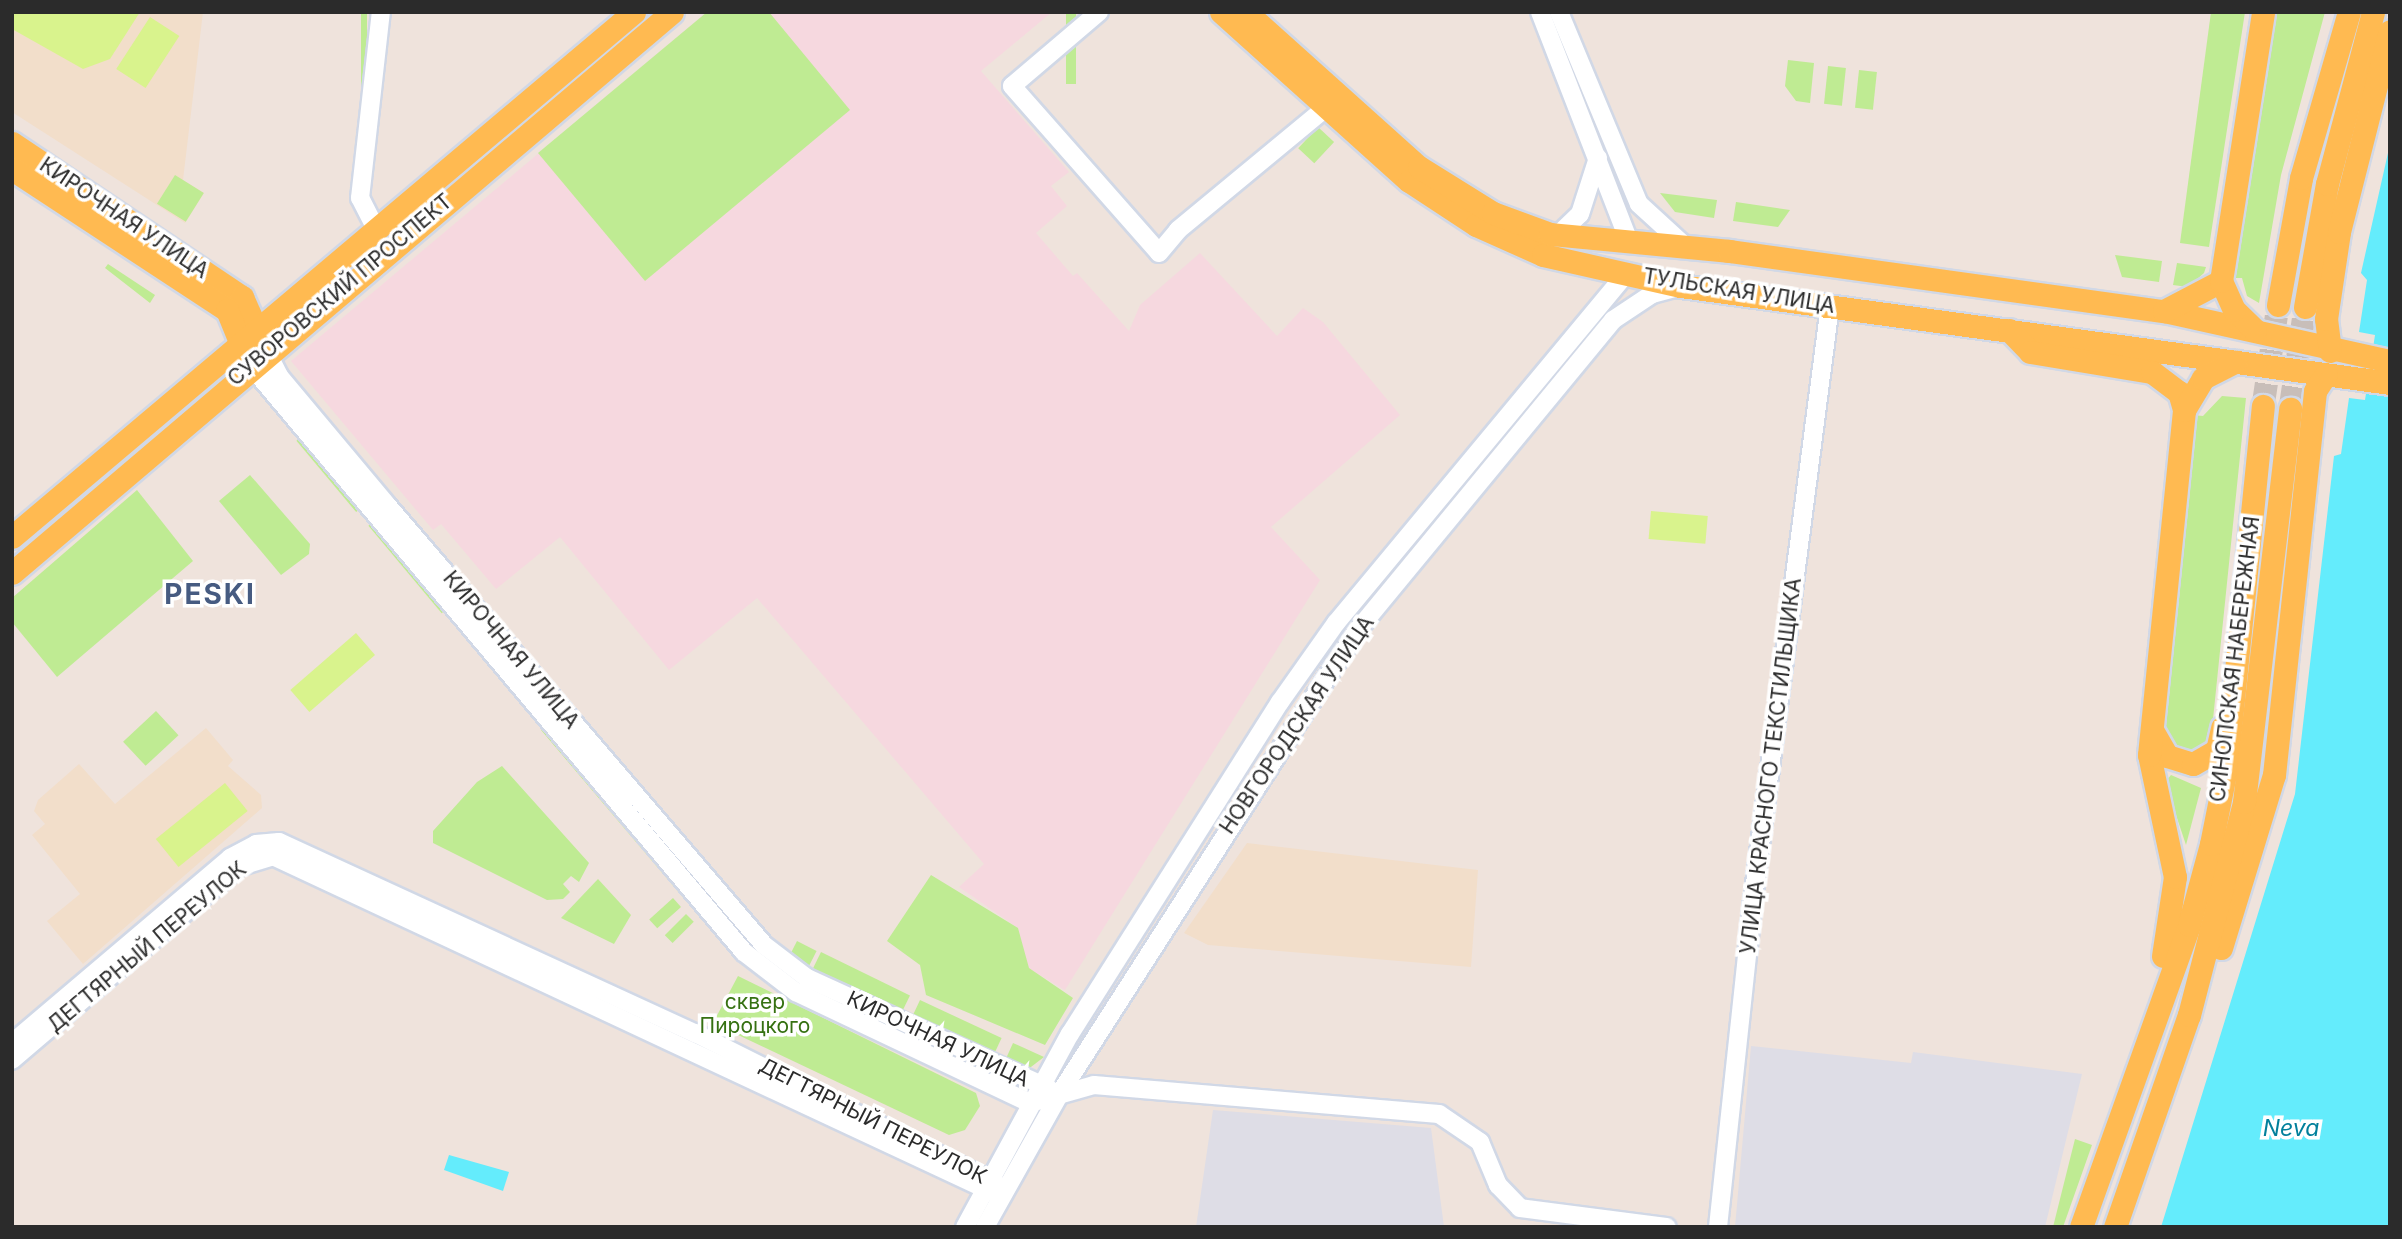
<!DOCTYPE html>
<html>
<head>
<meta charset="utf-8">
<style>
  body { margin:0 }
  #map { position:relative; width:2402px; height:1239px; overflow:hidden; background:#efe3dc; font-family:Inter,sans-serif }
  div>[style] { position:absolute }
  .industrial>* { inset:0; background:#dedde6 }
  .education>* { inset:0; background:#f2deca }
  .medical>* { inset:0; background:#f6d8df }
  .green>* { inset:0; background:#bfeb93; transform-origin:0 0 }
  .pitch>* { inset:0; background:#d9f38d; transform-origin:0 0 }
  .water>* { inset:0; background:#64ecfc }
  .major-tunnel>* { height:23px; margin-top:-11.5px; transform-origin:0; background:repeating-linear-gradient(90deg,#c8beb9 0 23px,transparent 0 34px) }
  .roads { filter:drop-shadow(2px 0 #d1d8e6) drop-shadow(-2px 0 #d1d8e6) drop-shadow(0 2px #d1d8e6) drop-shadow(0 -2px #d1d8e6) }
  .minor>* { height:18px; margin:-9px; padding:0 9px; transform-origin:9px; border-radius:9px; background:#fff }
  .major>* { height:23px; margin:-11.5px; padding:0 11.5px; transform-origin:11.5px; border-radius:11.5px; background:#ffba51 }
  span { translate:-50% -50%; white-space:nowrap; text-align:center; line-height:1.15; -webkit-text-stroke:7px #fff; paint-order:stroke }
  .street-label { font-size:21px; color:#2b2b2b }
  .park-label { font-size:21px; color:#367112 }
  .water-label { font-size:23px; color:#02809c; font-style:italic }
  .district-label { font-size:28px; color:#465b81; font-weight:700; letter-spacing:2px }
  .frame { position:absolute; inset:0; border:14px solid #2b2b2b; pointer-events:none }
</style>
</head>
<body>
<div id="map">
  <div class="industrial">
    <div style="clip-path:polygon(1751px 1046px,1911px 1063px,1913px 1052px,2082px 1074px,2045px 1227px,1735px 1227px)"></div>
    <div style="clip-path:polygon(1213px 1110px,1431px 1128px,1444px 1227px,1196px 1227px)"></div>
  </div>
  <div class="education">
    <div style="clip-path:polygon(12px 12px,203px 12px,183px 180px,204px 193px,185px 223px,12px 112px)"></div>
    <div style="clip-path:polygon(206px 728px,233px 760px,228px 766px,261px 795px,262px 808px,83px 964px,47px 921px,80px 894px,32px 835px,45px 824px,34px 811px,38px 800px,79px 764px,115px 804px)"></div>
    <div style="clip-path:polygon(1247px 843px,1478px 870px,1471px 967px,1208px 945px,1184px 933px)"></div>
  </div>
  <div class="medical">
    <div style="clip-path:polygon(707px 12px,1052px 12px,981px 71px,1069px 172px,1051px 186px,1067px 206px,1036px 233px,1073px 276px,1077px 273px,1129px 331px,1140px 305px,1200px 253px,1277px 336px,1303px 308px,1323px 322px,1400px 415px,1271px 527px,1320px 580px,1065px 990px,1028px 968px,1018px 928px,959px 887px,984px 864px,757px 598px,669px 670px,560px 537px,496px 589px,441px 524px,433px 530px,291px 361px)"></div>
  </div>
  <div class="green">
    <div style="left:361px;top:12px;width:6px;height:93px"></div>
    <div style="clip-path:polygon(707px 12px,769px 12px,850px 110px,645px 281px,538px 153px)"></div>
    <div style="left:1066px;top:12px;width:10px;height:72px"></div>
    <div style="clip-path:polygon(2211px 12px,2245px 12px,2209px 247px,2180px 243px)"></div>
    <div style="clip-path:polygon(2271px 12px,2325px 12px,2281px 175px,2259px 303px,2247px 296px,2242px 278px,2230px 278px)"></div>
    <div style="clip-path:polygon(1788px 60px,1814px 63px,1810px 103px,1796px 101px,1785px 86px)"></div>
    <div style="left:1828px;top:66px;width:18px;height:38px;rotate:6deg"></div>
    <div style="left:1859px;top:70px;width:18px;height:38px;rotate:6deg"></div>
    <div style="left:1318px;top:127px;width:22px;height:29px;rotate:43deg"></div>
    <div style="left:175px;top:175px;width:34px;height:34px;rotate:32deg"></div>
    <div style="clip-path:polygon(1660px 193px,1717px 200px,1714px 218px,1675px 212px)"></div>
    <div style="clip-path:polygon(1736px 202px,1790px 210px,1778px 227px,1733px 221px)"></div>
    <div style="clip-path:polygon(2115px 255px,2162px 261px,2159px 282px,2122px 277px)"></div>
    <div style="clip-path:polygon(2177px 263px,2206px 267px,2204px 273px,2188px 287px,2173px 285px)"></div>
    <div style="clip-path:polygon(108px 264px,155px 295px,150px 303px,105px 268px)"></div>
    <div style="clip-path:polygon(2222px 396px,2246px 398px,2212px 729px,2205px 745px,2190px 752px,2172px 746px,2162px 730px,2193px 415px,2203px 416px)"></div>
    <div style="left:301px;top:437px;width:93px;height:6px;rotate:50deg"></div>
    <div style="clip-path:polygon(250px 475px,310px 544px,309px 554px,281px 575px,219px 501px)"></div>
    <div style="clip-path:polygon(137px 490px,193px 561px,57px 677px,12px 622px,12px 598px)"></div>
    <div style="left:373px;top:522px;width:114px;height:6px;rotate:50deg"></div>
    <div style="left:156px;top:711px;width:33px;height:45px;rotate:47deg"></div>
    <div style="clip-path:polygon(545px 727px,689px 899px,686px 901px,541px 730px)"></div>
    <div style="clip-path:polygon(502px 766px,589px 863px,579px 882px,571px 876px,563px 884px,570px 892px,563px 899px,547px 900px,433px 843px,433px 831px,477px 782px)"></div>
    <div style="clip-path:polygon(2171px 775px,2201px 788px,2186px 845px,2165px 782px)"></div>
    <div style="clip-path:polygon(931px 875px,1018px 928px,1029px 968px,1073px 998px,1045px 1045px,926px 995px,920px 965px,887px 941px)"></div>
    <div style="clip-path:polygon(598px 879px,631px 915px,614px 944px,561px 918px)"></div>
    <div style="left:673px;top:898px;width:12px;height:32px;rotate:48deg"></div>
    <div style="left:686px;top:914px;width:11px;height:30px;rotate:45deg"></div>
    <div style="left:797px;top:941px;width:22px;height:19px;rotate:27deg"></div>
    <div style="left:821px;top:952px;width:99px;height:22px;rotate:26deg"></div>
    <div style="clip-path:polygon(738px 976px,976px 1093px,980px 1106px,965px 1130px,949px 1135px,713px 1023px)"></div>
    <div style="left:920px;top:1000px;width:90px;height:22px;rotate:25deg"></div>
    <div style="clip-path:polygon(1013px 1043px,1044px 1057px,1027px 1070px,1004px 1063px)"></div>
    <div style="clip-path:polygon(2075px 1139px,2092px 1145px,2063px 1227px,2053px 1227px)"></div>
  </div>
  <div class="pitch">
    <div style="clip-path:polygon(12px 12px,140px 12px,110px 59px,83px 69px,12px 29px)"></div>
    <div style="left:150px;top:17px;width:35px;height:62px;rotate:33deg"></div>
    <div style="left:1651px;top:511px;width:57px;height:28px;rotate:5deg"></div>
    <div style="left:356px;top:633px;width:29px;height:87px;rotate:49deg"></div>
    <div style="left:225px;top:783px;width:36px;height:89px;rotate:51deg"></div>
  </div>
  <div class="water">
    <div style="clip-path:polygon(2390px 144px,2390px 1227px,2161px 1227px,2295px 794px,2334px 456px,2341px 454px,2349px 398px,2365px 400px,2375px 335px,2359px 332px,2367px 280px,2361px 273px)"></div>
    <div style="clip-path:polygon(449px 1155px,509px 1172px,503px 1191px,444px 1170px)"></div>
  </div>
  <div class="major-tunnel">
    <div style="left:2263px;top:406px;width:102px;rotate:-81.6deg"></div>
    <div style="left:2290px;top:409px;width:103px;rotate:-81.6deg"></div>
  </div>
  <div class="roads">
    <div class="minor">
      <div style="left:1099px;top:12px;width:114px;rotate:139.6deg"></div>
      <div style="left:1012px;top:86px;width:222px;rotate:48.6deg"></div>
      <div style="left:1159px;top:253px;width:30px;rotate:-50deg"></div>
      <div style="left:1178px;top:230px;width:204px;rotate:-39.6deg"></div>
      <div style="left:1540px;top:12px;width:246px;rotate:68.8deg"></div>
      <div style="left:1559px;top:12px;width:208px;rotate:67.4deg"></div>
      <div style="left:1639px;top:204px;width:64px;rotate:42.5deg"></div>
      <div style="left:376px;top:229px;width:35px;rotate:-117deg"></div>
      <div style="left:360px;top:198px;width:187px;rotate:-83.6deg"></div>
      <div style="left:1558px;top:235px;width:30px;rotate:-44deg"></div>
      <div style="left:1580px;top:214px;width:59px;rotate:-72.2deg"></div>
      <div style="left:267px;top:352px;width:27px;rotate:63deg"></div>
      <div style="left:279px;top:376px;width:167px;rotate:50.1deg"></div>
      <div style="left:386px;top:504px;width:581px;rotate:49.4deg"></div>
      <div style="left:764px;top:945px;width:54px;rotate:37.5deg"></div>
      <div style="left:807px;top:978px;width:265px;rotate:24.5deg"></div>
      <div style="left:251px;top:366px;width:766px;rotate:49.93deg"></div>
      <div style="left:744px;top:952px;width:66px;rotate:37.6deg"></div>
      <div style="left:796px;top:992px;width:259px;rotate:25.4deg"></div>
      <div style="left:1030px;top:1103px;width:66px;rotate:-15.7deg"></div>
      <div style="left:1094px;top:1085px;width:346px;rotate:4.8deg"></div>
      <div style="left:1439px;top:1114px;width:50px;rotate:34.3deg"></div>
      <div style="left:1480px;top:1142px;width:47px;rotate:67.3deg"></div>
      <div style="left:1498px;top:1185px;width:32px;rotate:46deg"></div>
      <div style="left:1520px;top:1208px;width:148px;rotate:7.4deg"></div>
      <div style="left:12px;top:1043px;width:286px;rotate:-40.3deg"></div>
      <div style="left:230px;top:858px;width:30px;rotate:-28deg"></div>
      <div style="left:256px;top:844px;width:23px;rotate:-5deg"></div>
      <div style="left:279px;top:842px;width:458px;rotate:24.7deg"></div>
      <div style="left:695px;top:1033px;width:337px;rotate:26.6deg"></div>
      <div style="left:12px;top:1060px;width:297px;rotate:-40.5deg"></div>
      <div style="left:238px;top:867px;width:37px;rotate:-17deg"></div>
      <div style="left:273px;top:856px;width:794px;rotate:25.05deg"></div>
      <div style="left:965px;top:1227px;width:220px;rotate:-61.5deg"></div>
      <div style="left:1070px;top:1034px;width:393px;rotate:-57.7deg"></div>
      <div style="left:1280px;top:702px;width:97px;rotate:-54.7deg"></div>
      <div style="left:1336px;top:623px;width:455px;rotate:-50.3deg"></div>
      <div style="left:985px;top:1227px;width:157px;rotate:-60.7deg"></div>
      <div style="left:1062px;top:1090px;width:544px;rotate:-57.3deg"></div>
      <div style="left:1356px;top:632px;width:404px;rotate:-50.5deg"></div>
      <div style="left:1613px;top:320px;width:47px;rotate:-33.7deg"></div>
      <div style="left:1652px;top:294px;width:30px;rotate:-15deg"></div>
      <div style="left:1718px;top:1227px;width:322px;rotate:-83.9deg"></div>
      <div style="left:1752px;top:907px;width:606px;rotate:-82.61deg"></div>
    </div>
    <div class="major">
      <div style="left:1221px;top:12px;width:253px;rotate:42deg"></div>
      <div style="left:1409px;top:181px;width:80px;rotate:33.3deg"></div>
      <div style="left:1476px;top:225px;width:73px;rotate:24.1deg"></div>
      <div style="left:1543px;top:255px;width:141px;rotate:12.7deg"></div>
      <div style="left:1681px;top:286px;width:716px;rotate:7.79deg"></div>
      <div style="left:1246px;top:12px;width:232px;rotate:41.9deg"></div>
      <div style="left:1419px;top:167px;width:87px;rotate:31.9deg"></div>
      <div style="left:1493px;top:213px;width:61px;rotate:20.2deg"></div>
      <div style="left:1550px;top:234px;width:180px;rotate:5.4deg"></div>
      <div style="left:1729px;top:251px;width:439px;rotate:7.9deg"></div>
      <div style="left:2164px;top:311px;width:231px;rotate:12.5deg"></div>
      <div style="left:12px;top:143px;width:277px;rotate:33.8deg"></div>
      <div style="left:242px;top:297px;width:49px;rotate:66deg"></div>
      <div style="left:12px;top:169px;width:257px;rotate:33.3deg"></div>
      <div style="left:227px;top:310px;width:48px;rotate:67.8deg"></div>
      <div style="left:2278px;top:305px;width:129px;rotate:-79.7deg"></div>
      <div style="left:2301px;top:178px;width:173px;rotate:-73.9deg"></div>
      <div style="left:2305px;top:307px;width:125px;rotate:-79.9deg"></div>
      <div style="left:2327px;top:184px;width:178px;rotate:-75deg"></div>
      <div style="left:2164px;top:311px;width:64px;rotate:-27.8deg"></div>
      <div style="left:2009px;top:330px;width:30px;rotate:46deg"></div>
      <div style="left:2030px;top:352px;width:124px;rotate:9.3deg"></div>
      <div style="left:2152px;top:372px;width:34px;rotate:37deg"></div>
      <div style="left:2179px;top:392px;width:19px;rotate:74deg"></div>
      <div style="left:2255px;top:330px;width:29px;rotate:-136deg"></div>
      <div style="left:2234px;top:310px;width:32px;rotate:-114deg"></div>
      <div style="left:2221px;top:281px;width:272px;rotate:-81.1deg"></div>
      <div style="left:2330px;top:351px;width:32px;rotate:-97deg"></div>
      <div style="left:2326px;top:319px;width:88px;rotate:-81.5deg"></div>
      <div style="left:2339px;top:232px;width:207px;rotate:-75.8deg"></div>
      <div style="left:12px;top:537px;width:814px;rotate:-40.17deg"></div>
      <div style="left:12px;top:573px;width:866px;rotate:-40.36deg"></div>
      <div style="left:2152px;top:730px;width:30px;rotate:60deg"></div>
      <div style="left:2167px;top:756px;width:27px;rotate:17deg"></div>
      <div style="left:2193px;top:764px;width:28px;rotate:-30deg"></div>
      <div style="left:2217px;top:750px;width:23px;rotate:-77deg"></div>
      <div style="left:2221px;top:948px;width:181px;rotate:-73deg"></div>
      <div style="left:2274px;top:775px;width:386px;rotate:-83.9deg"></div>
      <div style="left:2315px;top:391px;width:20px;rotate:-57deg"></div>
      <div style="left:2163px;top:956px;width:80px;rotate:-81.4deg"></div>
      <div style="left:2175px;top:877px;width:125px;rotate:-102deg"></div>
      <div style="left:2149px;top:755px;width:347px;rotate:-84.2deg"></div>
      <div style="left:2184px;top:410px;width:37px;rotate:-59deg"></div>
      <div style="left:2203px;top:378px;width:36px;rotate:-27deg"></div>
      <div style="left:2081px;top:1227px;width:321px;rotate:-70.3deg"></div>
      <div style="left:2189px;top:925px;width:84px;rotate:-74.8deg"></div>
      <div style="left:2211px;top:844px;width:76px;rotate:-78.7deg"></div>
      <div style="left:2226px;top:769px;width:365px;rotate:-84.2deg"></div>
      <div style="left:2115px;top:1227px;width:225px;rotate:-70.8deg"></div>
      <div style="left:2189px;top:1015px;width:220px;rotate:-75.5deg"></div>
      <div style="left:2244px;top:802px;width:396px;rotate:-83.3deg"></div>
    </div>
  </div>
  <div class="street-label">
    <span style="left:124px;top:218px;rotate:34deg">КИРОЧНАЯ УЛИЦА</span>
    <span style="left:340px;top:290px;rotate:-40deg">СУВОРОВСКИЙ ПРОСПЕКТ</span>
    <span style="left:1739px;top:291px;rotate:9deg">ТУЛЬСКАЯ УЛИЦА</span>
    <span style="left:511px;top:650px;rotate:50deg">КИРОЧНАЯ УЛИЦА</span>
    <span style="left:2235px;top:659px;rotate:-83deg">СИНОПСКАЯ НАБЕРЕЖНАЯ</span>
    <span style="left:1297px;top:725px;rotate:-56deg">НОВГОРОДСКАЯ УЛИЦА</span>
    <span style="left:1771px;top:766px;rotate:-83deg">УЛИЦА КРАСНОГО ТЕКСТИЛЬЩИКА</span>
    <span style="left:147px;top:947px;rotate:-40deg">ДЕГТЯРНЫЙ ПЕРЕУЛОК</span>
    <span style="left:938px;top:1039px;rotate:25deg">КИРОЧНАЯ УЛИЦА</span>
    <span style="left:873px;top:1121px;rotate:27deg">ДЕГТЯРНЫЙ ПЕРЕУЛОК</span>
  </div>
  <div class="park-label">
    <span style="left:755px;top:1014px">сквер<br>Пироцкого</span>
  </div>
  <div class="water-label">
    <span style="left:2291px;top:1128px">Neva</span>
  </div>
  <div class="district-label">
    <span style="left:210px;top:594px">PESKI</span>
  </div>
  <div class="frame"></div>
</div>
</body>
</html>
